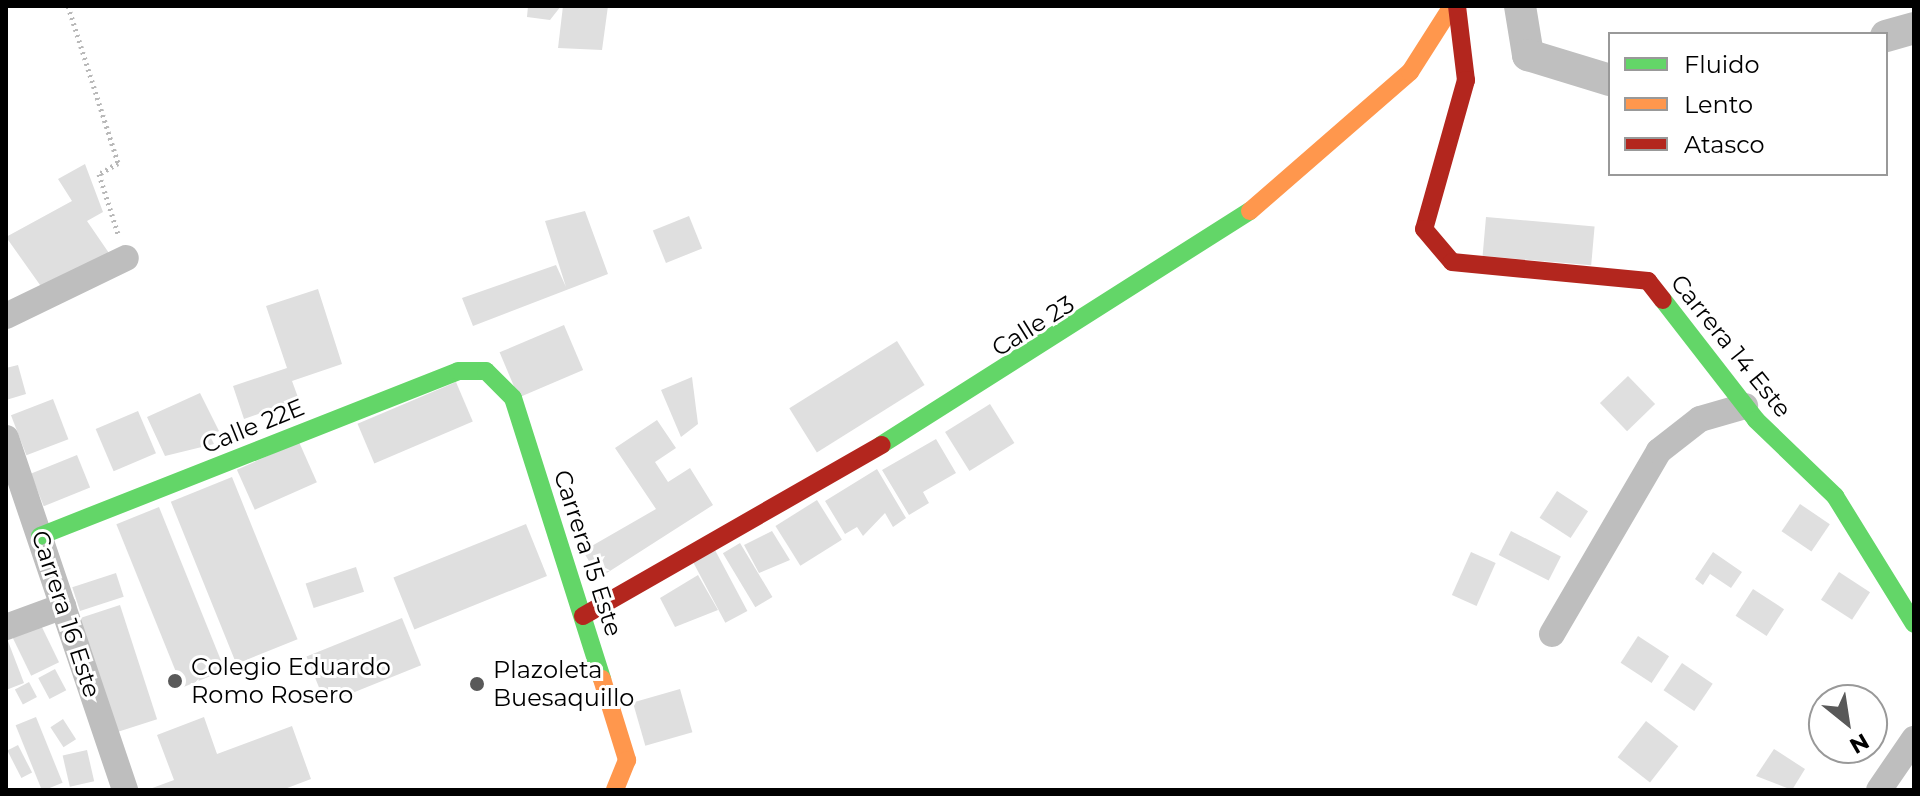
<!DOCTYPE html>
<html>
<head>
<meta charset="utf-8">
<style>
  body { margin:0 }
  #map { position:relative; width:1920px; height:796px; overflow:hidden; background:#fff; font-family:Montserrat,sans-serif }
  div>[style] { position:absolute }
  .canal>* { height:32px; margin:-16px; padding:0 16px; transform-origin:16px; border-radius:16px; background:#bfbfbf }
  .building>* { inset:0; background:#dfdfdf; transform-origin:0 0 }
  .path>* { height:5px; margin-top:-2.5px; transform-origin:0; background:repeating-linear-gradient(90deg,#b9b9b9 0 2px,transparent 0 6px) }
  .street>* { height:26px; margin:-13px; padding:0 13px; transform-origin:13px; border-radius:13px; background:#bebebe }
  .fast>* { height:18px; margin:-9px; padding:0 9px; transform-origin:9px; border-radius:9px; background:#63d668 }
  .slow>* { height:18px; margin:-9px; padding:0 9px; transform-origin:9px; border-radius:9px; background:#ff974d }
  .jam>* { height:18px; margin:-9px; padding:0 9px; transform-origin:9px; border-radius:9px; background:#b3261e }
  .dots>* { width:22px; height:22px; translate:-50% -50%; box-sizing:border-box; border:4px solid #fff; border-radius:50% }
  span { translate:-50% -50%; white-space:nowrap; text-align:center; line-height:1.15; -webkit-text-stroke:6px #fff; paint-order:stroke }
  .street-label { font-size:24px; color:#000 }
  .poi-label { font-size:24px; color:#000 }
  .left { translate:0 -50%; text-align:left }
  .frame { position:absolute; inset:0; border:8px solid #000; pointer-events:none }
  .legend { position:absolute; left:1608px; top:32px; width:280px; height:144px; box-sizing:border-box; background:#fff; border:2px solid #999; margin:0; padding:10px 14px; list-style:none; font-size:24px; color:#000 }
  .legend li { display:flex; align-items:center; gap:16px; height:40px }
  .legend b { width:40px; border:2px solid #999 }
  .north { position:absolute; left:1808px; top:684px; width:80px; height:80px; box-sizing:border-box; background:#fff; border:2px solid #999; border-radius:50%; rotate:150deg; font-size:22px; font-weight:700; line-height:32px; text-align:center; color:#000 }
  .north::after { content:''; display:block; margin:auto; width:28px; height:36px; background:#595959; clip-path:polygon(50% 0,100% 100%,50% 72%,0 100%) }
</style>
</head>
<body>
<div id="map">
  <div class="canal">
    <div style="left:1520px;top:6px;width:50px;rotate:80.7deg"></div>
    <div style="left:1528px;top:55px;width:86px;rotate:17deg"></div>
    <div style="left:1886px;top:36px;width:29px;rotate:-16deg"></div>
  </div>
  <div class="building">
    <div style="clip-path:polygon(528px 6px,561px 6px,550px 20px,527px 17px)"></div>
    <div style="clip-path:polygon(563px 6px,608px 6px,602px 50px,558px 48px)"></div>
    <div style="clip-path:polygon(85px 164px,103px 212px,87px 221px,111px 256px,45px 292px,6px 237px,72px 201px,58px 179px)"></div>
    <div style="clip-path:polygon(585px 211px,608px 274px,473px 326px,462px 298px,556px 265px,566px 287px,545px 221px)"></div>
    <div style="left:689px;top:216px;width:35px;height:39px;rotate:68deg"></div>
    <div style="left:1486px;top:217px;width:109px;height:39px;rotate:5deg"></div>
    <div style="clip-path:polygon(318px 289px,342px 364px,292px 381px,299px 400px,244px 419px,233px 386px,287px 368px,266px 306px)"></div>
    <div style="left:564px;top:325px;width:49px;height:70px;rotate:67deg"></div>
    <div style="left:897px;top:341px;width:52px;height:127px;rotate:58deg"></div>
    <div style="clip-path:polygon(18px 365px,26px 394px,6px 400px,6px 368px)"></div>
    <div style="left:1628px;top:376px;width:39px;height:39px;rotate:46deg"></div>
    <div style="clip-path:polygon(692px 377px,698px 424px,681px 437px,661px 390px)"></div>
    <div style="left:456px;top:382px;width:43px;height:107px;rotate:67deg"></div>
    <div style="clip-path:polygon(200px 393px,219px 431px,210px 436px,214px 444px,165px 456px,147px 417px)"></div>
    <div style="left:53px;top:399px;width:43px;height:45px;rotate:69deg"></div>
    <div style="left:990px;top:404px;width:46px;height:53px;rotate:58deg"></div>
    <div style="left:138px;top:411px;width:46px;height:46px;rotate:67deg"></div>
    <div style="clip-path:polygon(657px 420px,676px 448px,655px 462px,668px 482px,690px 468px,713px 505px,599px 578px,583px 551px,656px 509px,615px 448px)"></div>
    <div style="clip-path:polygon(936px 439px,956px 473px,923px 492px,929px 503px,909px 515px,882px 470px)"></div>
    <div style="left:299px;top:442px;width:44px;height:68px;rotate:66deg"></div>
    <div style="left:77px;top:455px;width:35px;height:50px;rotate:68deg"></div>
    <div style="clip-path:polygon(877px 469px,906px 518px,893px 527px,885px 513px,863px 536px,857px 527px,845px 534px,825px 501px)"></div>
    <div style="left:232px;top:477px;width:175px;height:66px;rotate:68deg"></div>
    <div style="left:1557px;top:491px;width:37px;height:32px;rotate:33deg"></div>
    <div style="left:817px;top:500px;width:47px;height:49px;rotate:58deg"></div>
    <div style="left:1800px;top:504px;width:36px;height:33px;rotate:34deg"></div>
    <div style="left:159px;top:507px;width:176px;height:46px;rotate:68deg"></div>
    <div style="left:526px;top:524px;width:56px;height:143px;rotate:68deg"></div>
    <div style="clip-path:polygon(772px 531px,790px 560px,759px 573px,744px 545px)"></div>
    <div style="left:1511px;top:531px;width:56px;height:27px;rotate:27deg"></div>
    <div style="left:740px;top:543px;width:63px;height:20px;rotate:59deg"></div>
    <div style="left:715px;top:550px;width:69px;height:25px;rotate:62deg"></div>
    <div style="left:1471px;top:552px;width:27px;height:47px;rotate:24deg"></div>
    <div style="clip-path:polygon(1713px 552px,1742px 572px,1731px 588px,1710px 574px,1703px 585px,1695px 579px)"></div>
    <div style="left:356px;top:567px;width:26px;height:53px;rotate:72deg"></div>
    <div style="left:1839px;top:572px;width:37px;height:33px;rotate:33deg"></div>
    <div style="left:116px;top:573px;width:25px;height:46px;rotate:72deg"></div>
    <div style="clip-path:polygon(698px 575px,718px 610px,675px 627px,660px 598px)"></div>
    <div style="left:1753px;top:589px;width:37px;height:32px;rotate:33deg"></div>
    <div style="left:120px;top:605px;width:120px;height:45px;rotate:72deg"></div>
    <div style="left:402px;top:618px;width:51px;height:103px;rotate:68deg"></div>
    <div style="left:38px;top:619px;width:48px;height:31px;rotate:64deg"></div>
    <div style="clip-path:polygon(6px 636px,24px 683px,6px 690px)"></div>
    <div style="left:1638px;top:636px;width:37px;height:32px;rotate:33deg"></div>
    <div style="left:1682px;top:663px;width:37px;height:33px;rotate:34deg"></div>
    <div style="left:55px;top:669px;width:24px;height:19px;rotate:62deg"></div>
    <div style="left:29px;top:682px;width:17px;height:16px;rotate:62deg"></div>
    <div style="left:680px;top:689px;width:45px;height:49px;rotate:74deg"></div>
    <div style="left:36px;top:717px;width:71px;height:22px;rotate:68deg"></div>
    <div style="clip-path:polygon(204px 717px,217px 754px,292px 726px,311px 779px,282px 790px,147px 790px,174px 780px,157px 735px)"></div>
    <div style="left:63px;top:719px;width:24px;height:15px;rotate:57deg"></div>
    <div style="left:1646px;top:721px;width:41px;height:46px;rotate:38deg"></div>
    <div style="left:18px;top:745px;width:31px;height:12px;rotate:63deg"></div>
    <div style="clip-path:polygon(1774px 749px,1805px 769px,1792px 790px,1756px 776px)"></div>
    <div style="left:87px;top:750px;width:32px;height:25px;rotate:77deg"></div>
  </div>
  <div class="path">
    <div style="left:68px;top:6px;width:165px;rotate:72.3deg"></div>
    <div style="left:118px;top:163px;width:22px;rotate:150deg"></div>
    <div style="left:99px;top:174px;width:63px;rotate:72.4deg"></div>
  </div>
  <div class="street">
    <div style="left:6px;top:316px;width:133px;rotate:-25.8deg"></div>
    <div style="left:6px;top:438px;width:372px;rotate:71.3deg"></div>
    <div style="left:6px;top:627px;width:61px;rotate:-20.2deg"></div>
    <div style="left:1552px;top:634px;width:212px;rotate:-59.7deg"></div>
    <div style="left:1659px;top:451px;width:52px;rotate:-38deg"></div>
    <div style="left:1700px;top:419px;width:47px;rotate:-16.1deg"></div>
    <div style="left:1879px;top:790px;width:62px;rotate:-55.5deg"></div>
  </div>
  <div class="fast">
    <div style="left:1663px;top:300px;width:152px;rotate:52.2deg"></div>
    <div style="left:1756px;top:420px;width:110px;rotate:43.9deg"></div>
    <div style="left:1835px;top:496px;width:150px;rotate:58.3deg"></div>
    <div style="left:881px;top:445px;width:437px;rotate:-32.4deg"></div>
    <div style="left:40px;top:536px;width:449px;rotate:-21.5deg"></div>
    <div style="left:458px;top:371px;width:28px"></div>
    <div style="left:486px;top:371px;width:38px;rotate:45deg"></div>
    <div style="left:513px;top:398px;width:295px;rotate:72.4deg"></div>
  </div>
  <div class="slow">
    <div style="left:1250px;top:211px;width:212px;rotate:-41deg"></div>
    <div style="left:1410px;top:72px;width:78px;rotate:-57.5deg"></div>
    <div style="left:602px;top:679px;width:85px;rotate:72.8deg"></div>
    <div style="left:627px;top:760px;width:32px;rotate:112deg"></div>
  </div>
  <div class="jam">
    <div style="left:1457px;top:6px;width:75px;rotate:83.1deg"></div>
    <div style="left:1466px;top:80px;width:155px;rotate:105.7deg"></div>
    <div style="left:1424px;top:229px;width:43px;rotate:49.7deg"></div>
    <div style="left:1452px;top:262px;width:197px;rotate:5.5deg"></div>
    <div style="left:1648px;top:281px;width:24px;rotate:52deg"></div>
    <div style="left:583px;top:616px;width:344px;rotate:-29.8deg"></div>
  </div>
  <div class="dots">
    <div style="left:175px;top:681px;background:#595959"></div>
    <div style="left:477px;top:684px;background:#595959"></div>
  </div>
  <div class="street-label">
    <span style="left:1033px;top:326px;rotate:-32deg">Calle 23</span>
    <span style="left:1731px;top:346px;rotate:51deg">Carrera 14 Este</span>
    <span style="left:253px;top:426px;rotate:-22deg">Calle 22E</span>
    <span style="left:588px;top:553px;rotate:72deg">Carrera 15 Este</span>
    <span style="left:66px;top:614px;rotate:72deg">Carrera 16 Este</span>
  </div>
  <div class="poi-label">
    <span class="left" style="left:191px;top:681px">Colegio Eduardo<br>Romo Rosero</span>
    <span class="left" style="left:493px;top:684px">Plazoleta<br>Buesaquillo</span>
  </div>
  <div class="frame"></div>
  <ul class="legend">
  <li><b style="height:10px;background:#63d668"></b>Fluido</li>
  <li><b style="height:10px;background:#ff974d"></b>Lento</li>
  <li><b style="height:10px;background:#b3261e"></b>Atasco</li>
  </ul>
  <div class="north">N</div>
</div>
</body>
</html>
